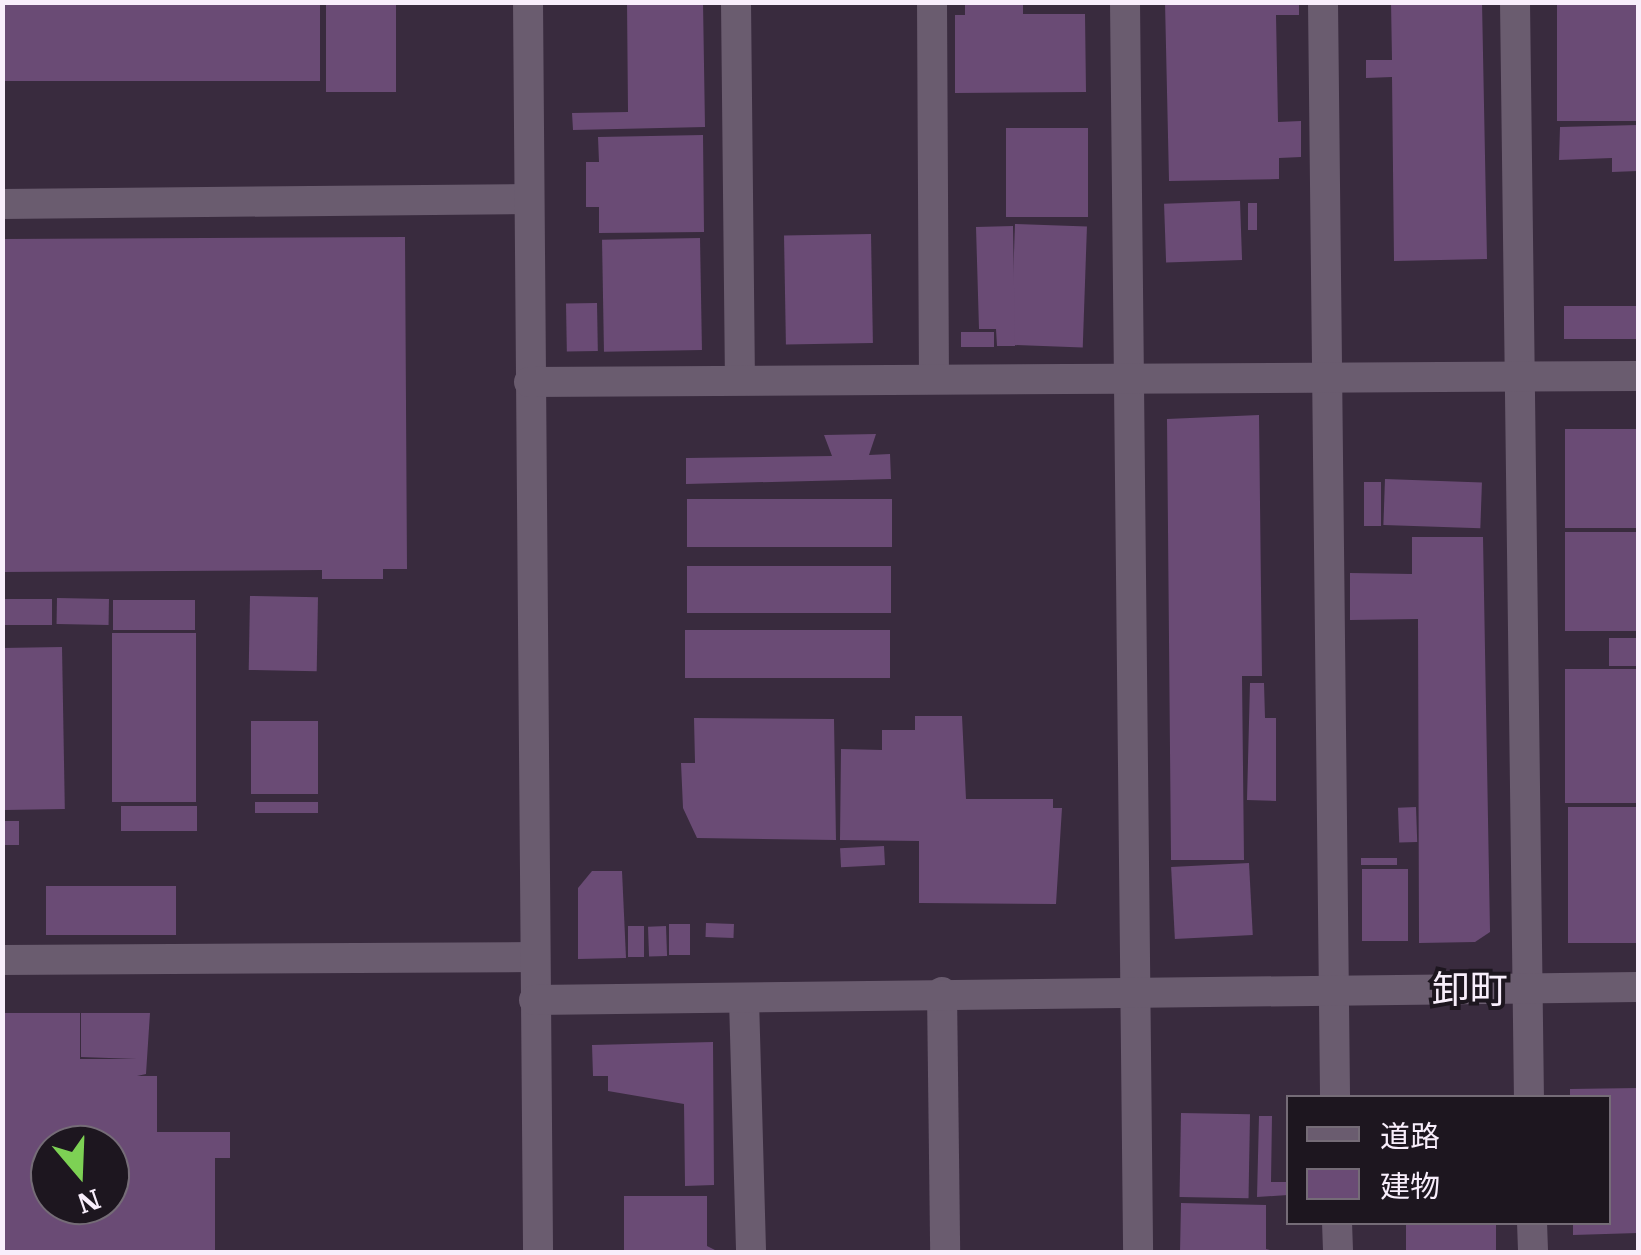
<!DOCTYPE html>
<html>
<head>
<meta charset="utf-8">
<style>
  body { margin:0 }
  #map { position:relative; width:1641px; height:1255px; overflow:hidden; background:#392b3e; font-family:"IBM Plex Serif","Noto Sans JP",serif }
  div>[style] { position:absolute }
  .building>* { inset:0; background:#6a4b75; transform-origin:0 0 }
  .minor>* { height:30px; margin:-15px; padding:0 15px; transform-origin:15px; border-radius:15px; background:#6a5c6f }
  .tertiary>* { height:30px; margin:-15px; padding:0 15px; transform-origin:15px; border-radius:15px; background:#6a5c6f }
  span { translate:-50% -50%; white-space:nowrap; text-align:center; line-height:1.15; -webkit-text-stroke:8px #1d161f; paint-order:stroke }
  .neighbourhood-label { font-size:38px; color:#f8eefb }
  .frame { position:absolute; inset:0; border:5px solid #f8eefb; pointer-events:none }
  .legend { position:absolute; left:1286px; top:1095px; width:325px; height:130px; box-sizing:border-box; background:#1d161f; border:2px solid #756c77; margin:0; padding:12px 18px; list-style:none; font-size:30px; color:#f8eefb }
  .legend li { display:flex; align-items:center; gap:20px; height:50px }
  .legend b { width:50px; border:2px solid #756c77 }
  .north { position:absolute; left:30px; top:1125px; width:100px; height:100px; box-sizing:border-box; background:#1d161f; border:2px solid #756c77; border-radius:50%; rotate:161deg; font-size:28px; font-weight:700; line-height:40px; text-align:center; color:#f8eefb }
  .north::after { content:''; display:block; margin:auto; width:35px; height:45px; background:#7dd154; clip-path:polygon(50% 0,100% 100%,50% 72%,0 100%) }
</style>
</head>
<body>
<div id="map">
  <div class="building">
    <div style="left:2px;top:2px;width:318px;height:79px"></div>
    <div style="left:326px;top:2px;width:70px;height:90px"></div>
    <div style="clip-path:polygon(627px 2px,703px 2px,705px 127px,573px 130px,572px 113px,628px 112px)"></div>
    <div style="clip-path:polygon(965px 2px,1023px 2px,1023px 14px,1085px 14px,1086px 92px,955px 93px,955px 15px,965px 15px)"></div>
    <div style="clip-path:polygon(1165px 2px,1299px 2px,1299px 15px,1276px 15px,1278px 122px,1301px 121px,1301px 157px,1279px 158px,1279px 179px,1169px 181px)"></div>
    <div style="clip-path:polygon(1391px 2px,1482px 2px,1487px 259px,1394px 261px,1392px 77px,1366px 78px,1366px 60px,1392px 60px)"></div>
    <div style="left:1557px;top:2px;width:81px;height:119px"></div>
    <div style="clip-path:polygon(1638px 125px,1638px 171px,1612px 172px,1612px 158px,1559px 160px,1560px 127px)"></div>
    <div style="left:1006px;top:128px;width:82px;height:89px"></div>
    <div style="clip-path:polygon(703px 135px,704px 232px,599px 233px,599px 207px,586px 207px,586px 162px,599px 162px,598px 137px)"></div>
    <div style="left:1240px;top:201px;width:59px;height:76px;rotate:88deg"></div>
    <div style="left:1248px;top:203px;width:9px;height:27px"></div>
    <div style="left:1015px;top:224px;width:72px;height:121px;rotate:2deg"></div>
    <div style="clip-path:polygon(1013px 226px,1015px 346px,997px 346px,996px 329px,979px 329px,976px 227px)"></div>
    <div style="left:871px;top:234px;width:109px;height:87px;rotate:89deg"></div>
    <div style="clip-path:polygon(405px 237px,407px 569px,383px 569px,383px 579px,322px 579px,322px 570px,2px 572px,2px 239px)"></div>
    <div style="left:700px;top:238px;width:112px;height:98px;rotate:89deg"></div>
    <div style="left:597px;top:303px;width:48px;height:31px;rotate:89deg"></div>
    <div style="left:1564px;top:306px;width:74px;height:33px"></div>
    <div style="left:994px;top:332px;width:15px;height:33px;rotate:90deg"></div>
    <div style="clip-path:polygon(1259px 415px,1262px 676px,1242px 676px,1244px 860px,1171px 860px,1167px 419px)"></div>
    <div style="left:1565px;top:429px;width:73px;height:99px"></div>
    <div style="clip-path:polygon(876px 434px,869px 455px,890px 454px,891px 479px,686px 484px,686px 458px,832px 456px,824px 435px)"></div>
    <div style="left:1385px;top:479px;width:97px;height:46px;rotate:2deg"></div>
    <div style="left:1364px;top:482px;width:17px;height:44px"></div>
    <div style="left:687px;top:499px;width:205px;height:48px"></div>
    <div style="left:1638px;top:532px;width:99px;height:73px;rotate:90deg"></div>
    <div style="clip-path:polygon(1412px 537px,1483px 537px,1490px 932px,1475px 942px,1419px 943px,1418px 619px,1350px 620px,1350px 573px,1412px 574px)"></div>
    <div style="left:687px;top:566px;width:204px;height:47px"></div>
    <div style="left:250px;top:596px;width:68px;height:74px;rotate:1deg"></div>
    <div style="left:57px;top:598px;width:52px;height:26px;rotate:1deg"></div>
    <div style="left:2px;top:599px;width:50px;height:26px"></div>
    <div style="left:113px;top:600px;width:82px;height:30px"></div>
    <div style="left:685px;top:630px;width:205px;height:48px"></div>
    <div style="left:112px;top:633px;width:84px;height:169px"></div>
    <div style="left:1638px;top:638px;width:28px;height:29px;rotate:90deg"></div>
    <div style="left:62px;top:647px;width:162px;height:60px;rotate:89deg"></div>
    <div style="left:1638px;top:669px;width:134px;height:73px;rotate:90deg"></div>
    <div style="clip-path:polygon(1250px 683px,1264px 683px,1265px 718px,1276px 718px,1276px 801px,1247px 800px)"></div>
    <div style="clip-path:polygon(915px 716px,962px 716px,966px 799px,1053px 799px,1053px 808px,1062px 808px,1056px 904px,919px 903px,919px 841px,840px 840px,841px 749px,882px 750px,882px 730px,915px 730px)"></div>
    <div style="clip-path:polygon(694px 718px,834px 719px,836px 840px,697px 838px,683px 808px,681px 763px,695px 763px)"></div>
    <div style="left:251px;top:721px;width:67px;height:73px"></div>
    <div style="left:255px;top:802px;width:63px;height:11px"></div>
    <div style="left:197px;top:806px;width:25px;height:76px;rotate:90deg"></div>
    <div style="left:1416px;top:807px;width:35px;height:18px;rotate:88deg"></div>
    <div style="left:1638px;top:807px;width:136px;height:70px;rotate:90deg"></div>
    <div style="left:2px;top:821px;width:17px;height:24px"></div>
    <div style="left:884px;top:846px;width:19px;height:44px;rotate:87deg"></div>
    <div style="left:1397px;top:858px;width:7px;height:36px;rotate:90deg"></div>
    <div style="left:1249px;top:863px;width:72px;height:78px;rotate:87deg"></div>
    <div style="left:1362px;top:869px;width:46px;height:72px"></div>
    <div style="clip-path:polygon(592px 871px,622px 871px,626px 958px,578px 959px,578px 888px)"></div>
    <div style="left:46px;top:886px;width:130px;height:49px"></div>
    <div style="left:706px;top:923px;width:28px;height:14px;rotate:2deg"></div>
    <div style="left:669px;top:924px;width:21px;height:31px"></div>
    <div style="left:628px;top:926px;width:16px;height:31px"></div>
    <div style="left:666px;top:926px;width:30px;height:18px;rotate:88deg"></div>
    <div style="clip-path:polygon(evenodd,2px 1013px,80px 1013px,80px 1059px,137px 1059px,81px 1057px,81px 1013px,150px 1013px,146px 1074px,137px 1076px,157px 1076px,157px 1132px,230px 1132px,230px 1158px,215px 1158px,215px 1252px,2px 1252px,2px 1013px,50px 1145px,110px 1145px,110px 1205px,50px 1205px,50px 1145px)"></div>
    <div style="clip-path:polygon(713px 1042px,714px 1185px,685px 1186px,684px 1104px,608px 1091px,608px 1076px,593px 1076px,592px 1045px)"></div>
    <div style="clip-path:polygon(1638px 1088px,1638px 1233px,1573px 1235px,1573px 1222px,1608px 1222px,1608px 1098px,1570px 1098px,1570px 1089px)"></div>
    <div style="left:1181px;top:1113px;width:69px;height:84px;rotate:1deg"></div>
    <div style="clip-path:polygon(1259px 1116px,1272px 1116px,1271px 1182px,1288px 1182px,1288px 1195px,1257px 1197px)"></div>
    <div style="clip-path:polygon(624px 1196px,707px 1196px,707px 1246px,719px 1252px,624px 1252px)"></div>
    <div style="clip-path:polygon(1181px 1203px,1266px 1205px,1266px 1249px,1279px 1252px,1180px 1252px)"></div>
    <div style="left:1406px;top:1222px;width:90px;height:30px"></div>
  </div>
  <div class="minor">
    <div style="left:736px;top:2px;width:378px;rotate:89.4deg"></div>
    <div style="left:932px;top:2px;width:377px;rotate:89.7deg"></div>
    <div style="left:1125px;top:2px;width:1250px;rotate:89.4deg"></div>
    <div style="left:1323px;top:2px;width:1096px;rotate:89.37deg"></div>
    <div style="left:2px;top:204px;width:527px;rotate:-0.54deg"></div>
    <div style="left:2px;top:960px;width:530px;rotate:-0.32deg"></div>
    <div style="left:942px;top:992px;width:260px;rotate:89.3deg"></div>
    <div style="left:744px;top:999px;width:253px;rotate:88.4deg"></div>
    <div style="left:1337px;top:1222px;width:30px;rotate:88deg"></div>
  </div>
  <div class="tertiary">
    <div style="left:528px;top:2px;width:1250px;rotate:89.54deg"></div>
    <div style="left:1515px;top:2px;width:1096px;rotate:89.27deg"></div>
    <div style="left:529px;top:382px;width:1109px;rotate:-0.31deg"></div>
    <div style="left:534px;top:1000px;width:1104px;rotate:-0.67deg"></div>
    <div style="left:1532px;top:1222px;width:30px;rotate:88deg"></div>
  </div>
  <div class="neighbourhood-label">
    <span style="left:1470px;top:989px">卸町</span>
  </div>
  <div class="frame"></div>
  <ul class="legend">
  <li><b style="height:12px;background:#6a5c6f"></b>道路</li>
  <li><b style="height:28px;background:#6a4b75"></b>建物</li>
  </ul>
  <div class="north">N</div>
</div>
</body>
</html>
